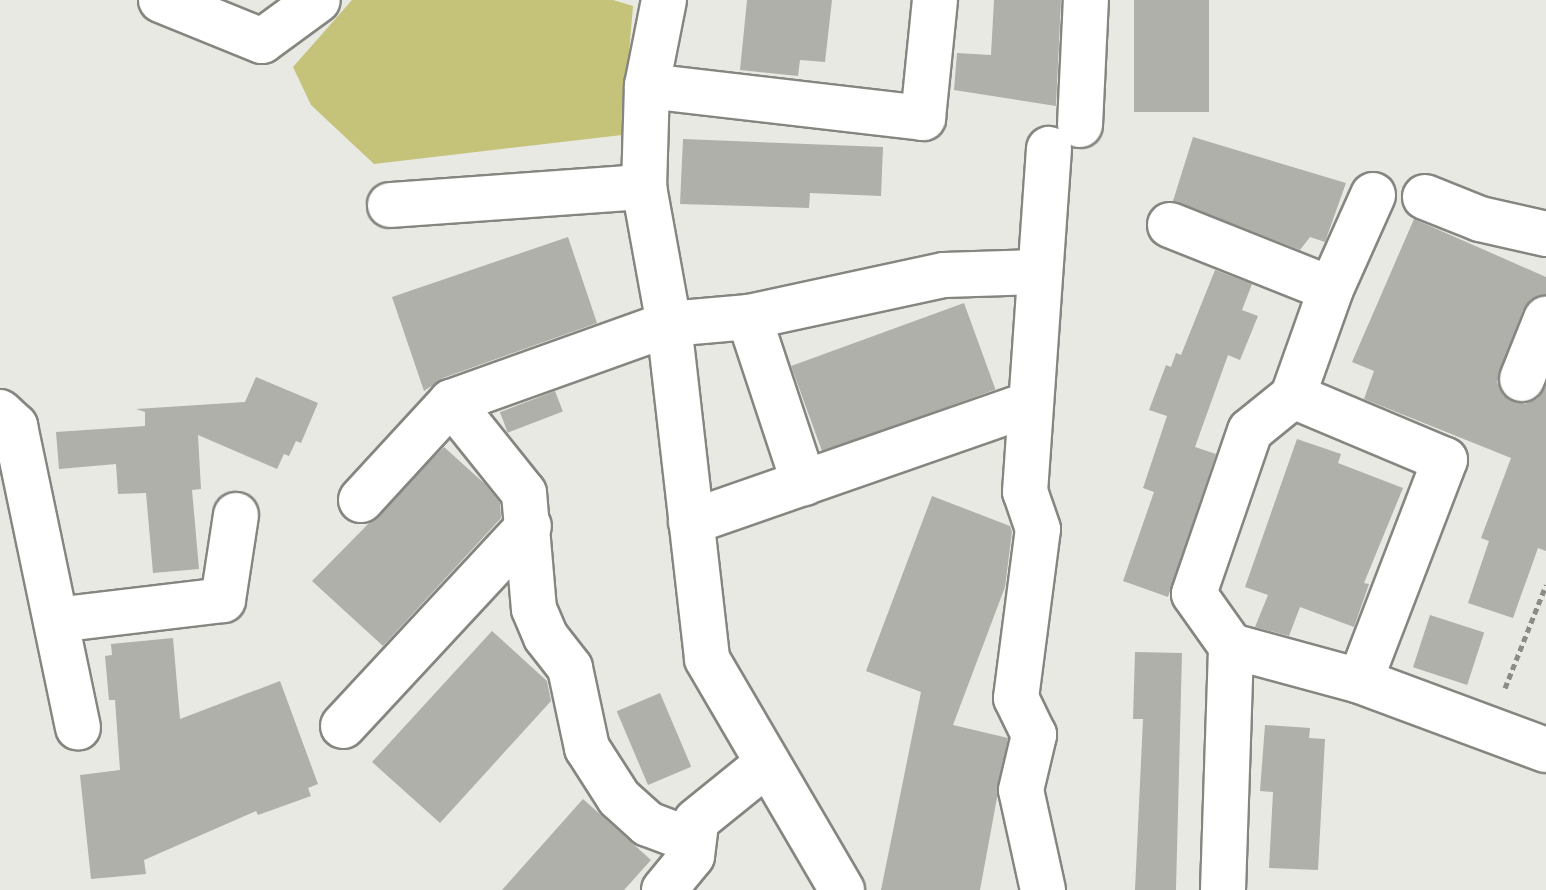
<!DOCTYPE html>
<html>
<head>
<meta charset="utf-8">
<style>
  body { margin:0 }
  #map { position:relative; width:1546px; height:890px; overflow:hidden; background:#e9e9e3; font-family:Lato,sans-serif }
  div>[style] { position:absolute }
  .green>* { inset:0; background:#c5c27a }
  .building>* { inset:0; background:#b0b0ab; transform-origin:0 0 }
  .path>* { height:5px; margin-top:-2.5px; transform-origin:0; background:repeating-linear-gradient(90deg,#8b8b87 0 6px,transparent 0 10px) }
  .roads { filter:drop-shadow(2px 0 #868681) drop-shadow(-2px 0 #868681) drop-shadow(0 2px #868681) drop-shadow(0 -2px #868681) }
  .minor>* { height:44px; margin:-22px; padding:0 22px; transform-origin:22px; border-radius:22px; background:#fff }
  span { translate:-50% -50%; white-space:nowrap; text-align:center; line-height:1.15; -webkit-text-stroke:6px #e9e9e3; paint-order:stroke }
</style>
</head>
<body>
<div id="map">
  <div class="green">
    <div style="clip-path:polygon(352px 0,613px 0,633px 6px,622px 135px,374px 164px,311px 105px,293px 67px)"></div>
  </div>
  <div class="building">
    <div style="clip-path:polygon(747px 0,832px 0,825px 62px,800px 60px,798px 76px,740px 70px)"></div>
    <div style="clip-path:polygon(994px 0,1061px 0,1056px 106px,954px 90px,957px 53px,991px 55px)"></div>
    <div style="left:1134px;top:0;width:75px;height:112px"></div>
    <div style="clip-path:polygon(1193px 137px,1346px 183px,1325px 242px,1310px 237px,1300px 250px,1173px 201px)"></div>
    <div style="clip-path:polygon(683px 139px,883px 147px,881px 196px,810px 193px,809px 208px,680px 204px)"></div>
    <div style="clip-path:polygon(1414px 219px,1546px 277px,1546px 295px,1531px 299px,1523px 310px,1497px 382px,1503px 395px,1525px 404px,1538px 398px,1546px 386px,1546px 551px,1538px 548px,1513px 618px,1468px 603px,1489px 541px,1481px 538px,1511px 458px,1364px 399px,1374px 371px,1352px 362px)"></div>
    <div style="clip-path:polygon(568px 237px,597px 323px,443px 378px,424px 391px,392px 297px)"></div>
    <div style="clip-path:polygon(1215px 270px,1252px 284px,1242px 310px,1258px 316px,1240px 360px,1228px 355px,1195px 447px,1216px 454px,1168px 597px,1123px 581px,1154px 492px,1143px 488px,1167px 416px,1149px 410px,1166px 365px,1171px 367px,1176px 353px,1181px 355px)"></div>
    <div style="left:964px;top:303px;width:92px;height:184px;rotate:70deg"></div>
    <div style="clip-path:polygon(256px 377px,318px 403px,301px 443px,296px 441px,289px 456px,284px 454px,277px 469px,198px 435px,201px 489px,192px 490px,199px 569px,153px 573px,146px 493px,118px 494px,116px 464px,59px 469px,56px 432px,145px 426px,145px 412px,136px 409px,245px 402px)"></div>
    <div style="left:555px;top:391px;width:22px;height:59px;rotate:69deg"></div>
    <div style="clip-path:polygon(1297px 439px,1341px 454px,1338px 463px,1403px 488px,1364px 583px,1369px 584px,1354px 627px,1300px 607px,1289px 636px,1255px 627px,1268px 595px,1245px 587px)"></div>
    <div style="clip-path:polygon(444px 447px,485px 484px,500px 503px,501px 518px,383px 646px,312px 581px)"></div>
    <div style="clip-path:polygon(932px 496px,1010px 526px,1012px 532px,1005px 587px,953px 725px,1008px 738px,980px 890px,881px 890px,921px 692px,866px 671px)"></div>
    <div style="left:1430px;top:615px;width:57px;height:55px;rotate:18deg"></div>
    <div style="clip-path:polygon(492px 631px,547px 681px,551px 701px,440px 823px,372px 762px)"></div>
    <div style="clip-path:polygon(173px 638px,180px 719px,280px 681px,318px 784px,308px 788px,311px 796px,258px 815px,256px 811px,144px 860px,146px 874px,91px 879px,80px 775px,120px 770px,115px 700px,109px 700px,105px 656px,112px 655px,111px 644px)"></div>
    <div style="clip-path:polygon(1135px 652px,1182px 653px,1176px 890px,1135px 890px,1143px 719px,1133px 719px)"></div>
    <div style="left:660px;top:693px;width:80px;height:47px;rotate:67deg"></div>
    <div style="clip-path:polygon(1265px 725px,1310px 728px,1309px 738px,1325px 739px,1318px 870px,1269px 868px,1273px 792px,1260px 791px)"></div>
    <div style="clip-path:polygon(583px 799px,651px 860px,624px 890px,502px 890px)"></div>
  </div>
  <div class="path">
    <div style="left:1505px;top:688px;width:111px;rotate:-68.3deg"></div>
  </div>
  <div class="roads">
    <div class="minor">
      <div style="left:161px;top:0;width:109px;rotate:22.1deg"></div>
      <div style="left:262px;top:41px;width:69px;rotate:-36.2deg"></div>
      <div style="left:664px;top:0;width:88px;rotate:101.2deg"></div>
      <div style="left:647px;top:86px;width:101px;rotate:91.7deg"></div>
      <div style="left:644px;top:187px;width:139px;rotate:79.7deg"></div>
      <div style="left:669px;top:324px;width:337px;rotate:83.5deg"></div>
      <div style="left:707px;top:659px;width:268px;rotate:59.7deg"></div>
      <div style="left:647px;top:86px;width:278px;rotate:6.6deg"></div>
      <div style="left:923px;top:118px;width:119px;rotate:-84.2deg"></div>
      <div style="left:1080px;top:125px;width:125px;rotate:-87.3deg"></div>
      <div style="left:1425px;top:197px;width:59px;rotate:21.8deg"></div>
      <div style="left:1480px;top:219px;width:68px;rotate:12.8deg"></div>
      <div style="left:390px;top:205px;width:255px;rotate:-4.1deg"></div>
      <div style="left:1170px;top:225px;width:173px;rotate:21.7deg"></div>
      <div style="left:1331px;top:289px;width:114px;rotate:109.6deg"></div>
      <div style="left:1331px;top:289px;width:103px;rotate:-65.9deg"></div>
      <div style="left:749px;top:317px;width:175px;rotate:71.7deg"></div>
      <div style="left:1522px;top:379px;width:65px;rotate:-68.2deg"></div>
      <div style="left:451px;top:402px;width:117px;rotate:51.3deg"></div>
      <div style="left:524px;top:493px;width:116px;rotate:85.1deg"></div>
      <div style="left:534px;top:609px;width:30px;rotate:67deg"></div>
      <div style="left:546px;top:637px;width:39px;rotate:52deg"></div>
      <div style="left:570px;top:668px;width:82px;rotate:78deg"></div>
      <div style="left:587px;top:748px;width:59px;rotate:57.4deg"></div>
      <div style="left:619px;top:798px;width:39px;rotate:42deg"></div>
      <div style="left:648px;top:824px;width:48px;rotate:20.7deg"></div>
      <div style="left:0;top:412px;width:21px;rotate:43deg"></div>
      <div style="left:15px;top:426px;width:308px;rotate:78.2deg"></div>
      <div style="left:361px;top:500px;width:133px;rotate:-47.4deg"></div>
      <div style="left:451px;top:402px;width:232px;rotate:-19.7deg"></div>
      <div style="left:669px;top:324px;width:80px;rotate:-5deg"></div>
      <div style="left:749px;top:317px;width:199px;rotate:-12.2deg"></div>
      <div style="left:944px;top:275px;width:94px;rotate:-1.8deg"></div>
      <div style="left:691px;top:522px;width:358px;rotate:-19.2deg"></div>
      <div style="left:56px;top:620px;width:168px;rotate:-6.8deg"></div>
      <div style="left:223px;top:600px;width:86px;rotate:-81.3deg"></div>
      <div style="left:1360px;top:681px;width:237px;rotate:-69deg"></div>
      <div style="left:1445px;top:460px;width:165px;rotate:-157.2deg"></div>
      <div style="left:1293px;top:396px;width:55px;rotate:140.9deg"></div>
      <div style="left:1250px;top:431px;width:172px;rotate:109deg"></div>
      <div style="left:1194px;top:594px;width:64px;rotate:54.6deg"></div>
      <div style="left:1231px;top:646px;width:134px;rotate:15.2deg"></div>
      <div style="left:1360px;top:681px;width:198px;rotate:20.4deg"></div>
      <div style="left:343px;top:726px;width:273px;rotate:-47.1deg"></div>
      <div style="left:664px;top:890px;width:44px;rotate:-50.5deg"></div>
      <div style="left:692px;top:856px;width:35px;rotate:-83deg"></div>
      <div style="left:696px;top:821px;width:92px;rotate:-38.9deg"></div>
      <div style="left:1043px;top:890px;width:102px;rotate:-102.4deg"></div>
      <div style="left:1021px;top:790px;width:57px;rotate:-76.7deg"></div>
      <div style="left:1034px;top:735px;width:41px;rotate:-115.9deg"></div>
      <div style="left:1016px;top:698px;width:170px;rotate:-82.6deg"></div>
      <div style="left:1038px;top:529px;width:39px;rotate:-109deg"></div>
      <div style="left:1025px;top:492px;width:344px;rotate:-86deg"></div>
      <div style="left:1223px;top:890px;width:244px;rotate:-88.1deg"></div>
    </div>
  </div>
</div>
</body>
</html>
